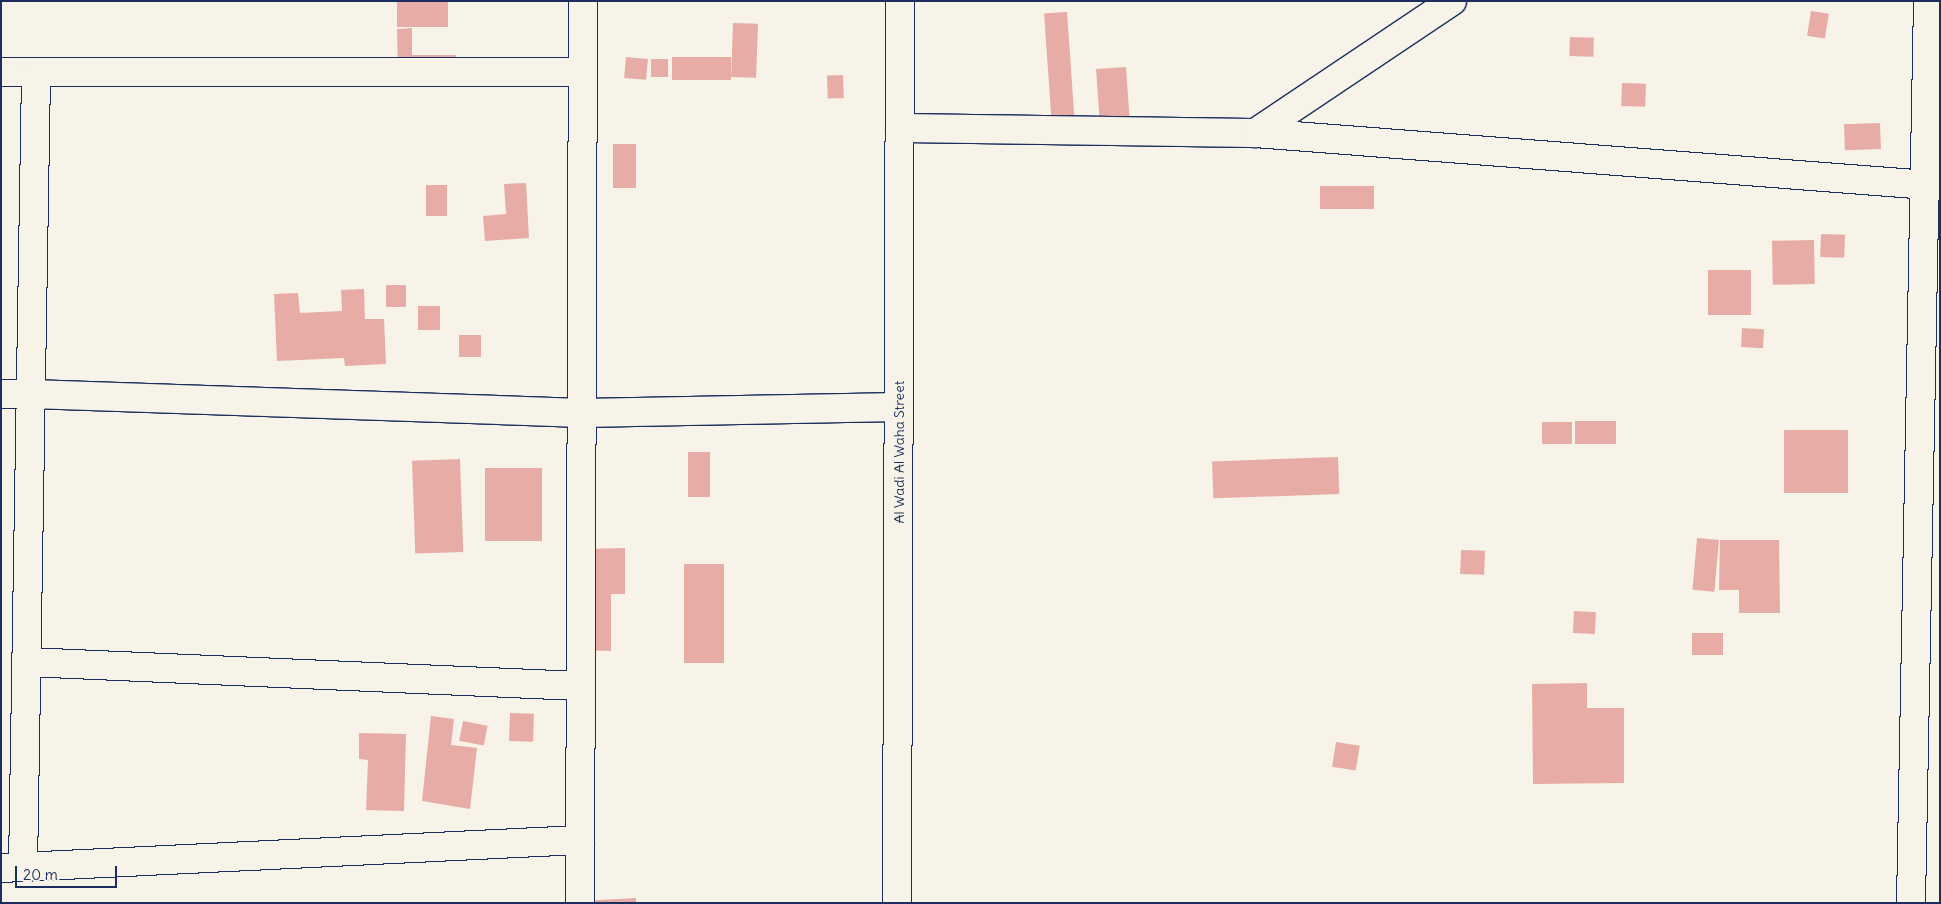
<!DOCTYPE html>
<html>
<head>
<meta charset="utf-8">
<style>
  body { margin:0 }
  #map { position:relative; width:1941px; height:904px; overflow:hidden; background:#f7f3e8; font-family:Delius,sans-serif }
  div>[style] { position:absolute }
  .building>* { inset:0; background:#e7aca5; transform-origin:0 0 }
  .roads { filter:drop-shadow(1px 0 #1b2f5e) drop-shadow(-1px 0 #1b2f5e) drop-shadow(0 1px #1b2f5e) drop-shadow(0 -1px #1b2f5e) }
  .minor>* { height:28px; margin:-14px; padding:0 14px; transform-origin:14px; border-radius:14px; background:#f7f3e8 }
  .secondary>* { height:28px; margin:-14px; padding:0 14px; transform-origin:14px; border-radius:14px; background:#f7f3e8 }
  span { translate:-50% -50%; white-space:nowrap; text-align:center; line-height:1.15; -webkit-text-stroke:4.5px #f7f3e8; paint-order:stroke }
  .street-label { font-size:14px; color:#1b2f5e }
  .frame { position:absolute; inset:0; border:2px solid #1b2f5e; pointer-events:none }
  .scale { position:absolute; left:15px; top:866px; width:102px; height:22px; box-sizing:border-box; border:2px solid #1b2f5e; border-top:0; padding-left:6px; font-size:15px; line-height:18px; white-space:nowrap; color:#1b2f5e; -webkit-text-stroke:4px #f7f3e8; paint-order:stroke }
</style>
</head>
<body>
<div id="map">
  <div class="building">
    <div style="left:397px;top:1px;width:51px;height:26px"></div>
    <div style="left:1811px;top:11px;width:18px;height:25px;rotate:9deg"></div>
    <div style="left:1067px;top:12px;width:128px;height:23px;rotate:86deg"></div>
    <div style="left:733px;top:23px;width:25px;height:54px;rotate:2deg"></div>
    <div style="clip-path:polygon(412px 28px,412px 55px,456px 55px,456px 78px,398px 78px,397px 29px)"></div>
    <div style="left:1570px;top:37px;width:24px;height:19px;rotate:2deg"></div>
    <div style="left:626px;top:57px;width:22px;height:21px;rotate:5deg"></div>
    <div style="left:672px;top:57px;width:59px;height:23px"></div>
    <div style="left:668px;top:59px;width:18px;height:17px;rotate:90deg"></div>
    <div style="left:1126px;top:67px;width:70px;height:30px;rotate:86deg"></div>
    <div style="left:843px;top:75px;width:23px;height:16px;rotate:88deg"></div>
    <div style="left:1622px;top:83px;width:24px;height:23px;rotate:2deg"></div>
    <div style="left:1880px;top:123px;width:26px;height:36px;rotate:88deg"></div>
    <div style="left:613px;top:144px;width:23px;height:44px"></div>
    <div style="clip-path:polygon(526px 183px,529px 238px,485px 241px,483px 216px,506px 214px,504px 184px)"></div>
    <div style="left:426px;top:185px;width:21px;height:31px"></div>
    <div style="left:1374px;top:186px;width:23px;height:54px;rotate:90deg"></div>
    <div style="left:1821px;top:234px;width:24px;height:23px;rotate:2deg"></div>
    <div style="left:1814px;top:240px;width:44px;height:42px;rotate:89deg"></div>
    <div style="left:1751px;top:270px;width:45px;height:43px;rotate:90deg"></div>
    <div style="left:386px;top:285px;width:20px;height:22px"></div>
    <div style="clip-path:polygon(364px 289px,365px 319px,384px 319px,386px 364px,345px 366px,344px 358px,277px 361px,274px 294px,298px 293px,300px 313px,342px 311px,341px 290px)"></div>
    <div style="left:418px;top:306px;width:22px;height:24px"></div>
    <div style="left:1742px;top:328px;width:22px;height:19px;rotate:3deg"></div>
    <div style="left:459px;top:335px;width:22px;height:22px"></div>
    <div style="left:1616px;top:421px;width:23px;height:41px;rotate:90deg"></div>
    <div style="left:1542px;top:422px;width:30px;height:22px"></div>
    <div style="left:1784px;top:430px;width:64px;height:63px"></div>
    <div style="left:688px;top:452px;width:22px;height:45px"></div>
    <div style="left:1338px;top:457px;width:37px;height:126px;rotate:88deg"></div>
    <div style="left:460px;top:459px;width:93px;height:48px;rotate:88deg"></div>
    <div style="left:485px;top:468px;width:57px;height:73px"></div>
    <div style="left:1697px;top:538px;width:22px;height:52px;rotate:5deg"></div>
    <div style="clip-path:polygon(1720px 540px,1779px 540px,1780px 613px,1739px 613px,1739px 590px,1719px 590px)"></div>
    <div style="clip-path:polygon(625px 548px,625px 594px,611px 594px,611px 651px,584px 650px,583px 549px)"></div>
    <div style="left:1461px;top:550px;width:24px;height:24px;rotate:2deg"></div>
    <div style="left:684px;top:564px;width:40px;height:99px"></div>
    <div style="left:1574px;top:611px;width:22px;height:22px;rotate:3deg"></div>
    <div style="left:1692px;top:633px;width:31px;height:22px"></div>
    <div style="clip-path:polygon(1587px 683px,1587px 708px,1624px 708px,1624px 783px,1533px 784px,1532px 684px)"></div>
    <div style="left:510px;top:713px;width:24px;height:28px;rotate:2deg"></div>
    <div style="clip-path:polygon(431px 716px,454px 719px,451px 745px,477px 748px,470px 809px,422px 801px)"></div>
    <div style="left:463px;top:721px;width:25px;height:20px;rotate:11deg"></div>
    <div style="clip-path:polygon(359px 733px,406px 734px,404px 811px,366px 810px,368px 760px,359px 759px)"></div>
    <div style="left:1336px;top:742px;width:24px;height:25px;rotate:9deg"></div>
    <div style="clip-path:polygon(636px 898px,636px 903px,580px 903px,580px 901px)"></div>
  </div>
  <div class="roads">
    <div class="minor">
      <div style="left:1px;top:72px;width:581px"></div>
      <div style="left:900px;top:128px;width:355px;rotate:0.8deg"></div>
      <div style="left:1255px;top:133px;width:237px;rotate:-33.8deg"></div>
      <div style="left:1255px;top:133px;width:687px;rotate:4.42deg"></div>
      <div style="left:1px;top:394px;width:30px"></div>
      <div style="left:31px;top:394px;width:551px;rotate:1.97deg"></div>
      <div style="left:582px;top:413px;width:317px;rotate:-1.1deg"></div>
      <div style="left:27px;top:662px;width:554px;rotate:2.49deg"></div>
      <div style="left:23px;top:867px;width:795px;rotate:-89.06deg"></div>
      <div style="left:1px;top:868px;width:580px;rotate:-2.77deg"></div>
      <div style="left:580px;top:903px;width:902px;rotate:-89.81deg"></div>
      <div style="left:1911px;top:903px;width:902px;rotate:-88.92deg"></div>
    </div>
    <div class="secondary">
      <div style="left:897px;top:903px;width:902px;rotate:-89.81deg"></div>
    </div>
  </div>
  <div class="street-label">
    <span style="left:899px;top:452px;rotate:-90deg">Al Wadi Al Waha Street</span>
  </div>
  <div class="frame"></div>
  <div class="scale">20 m</div>
</div>
</body>
</html>
